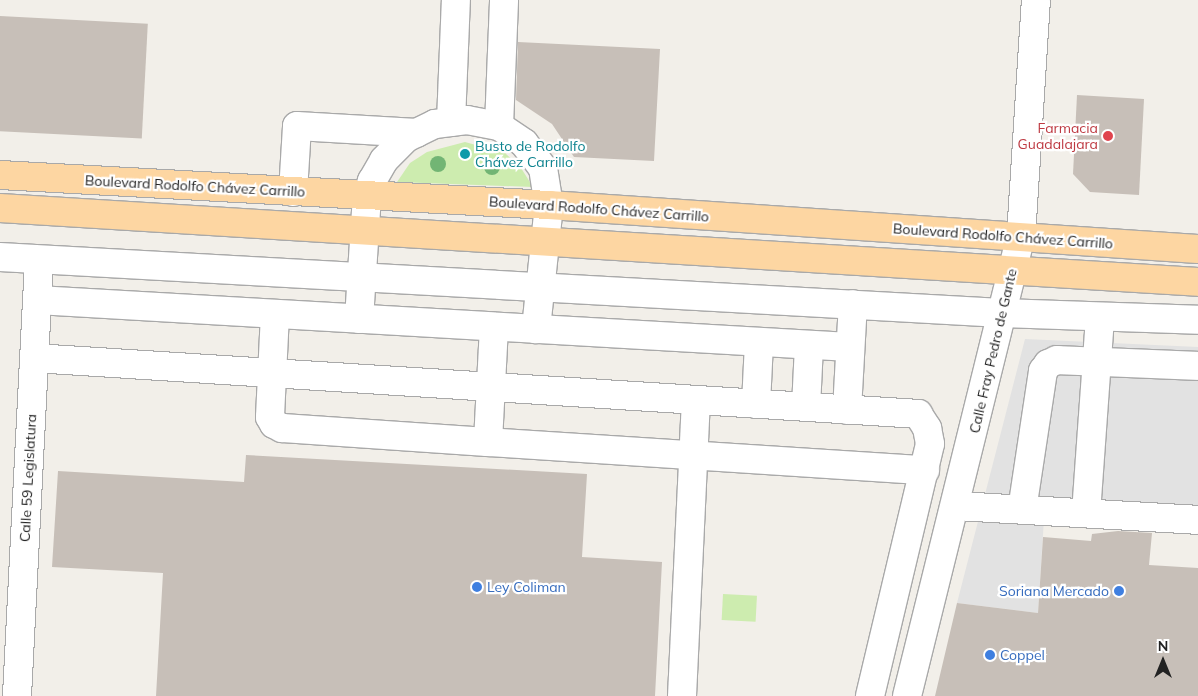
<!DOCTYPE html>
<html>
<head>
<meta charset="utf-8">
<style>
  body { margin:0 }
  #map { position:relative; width:1198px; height:696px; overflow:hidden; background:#f2efe9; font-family:Mulish,sans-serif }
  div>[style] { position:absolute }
  .grass>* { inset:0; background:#cdecaf; transform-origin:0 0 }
  .parking>* { inset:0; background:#e2e2e2 }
  .building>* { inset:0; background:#c7bfb8; transform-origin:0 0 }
  .roads { filter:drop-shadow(1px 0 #a9a9a9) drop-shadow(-1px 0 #a9a9a9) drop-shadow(0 1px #a9a9a9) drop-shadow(0 -1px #a9a9a9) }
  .minor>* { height:28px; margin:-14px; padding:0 14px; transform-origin:14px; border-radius:14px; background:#fff }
  .major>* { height:28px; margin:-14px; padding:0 14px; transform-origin:14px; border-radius:14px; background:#fdd6a2 }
  .trees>* { width:16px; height:16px; margin:-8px; border-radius:50%; background:#72b574 }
  .dots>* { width:14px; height:14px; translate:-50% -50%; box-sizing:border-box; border:2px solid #fff; border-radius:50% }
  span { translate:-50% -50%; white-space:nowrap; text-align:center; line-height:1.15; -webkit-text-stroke:4.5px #fff; paint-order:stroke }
  .health-label { font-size:14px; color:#be3a42 }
  .right { translate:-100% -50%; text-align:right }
  .culture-label { font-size:14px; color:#0d838f }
  .left { translate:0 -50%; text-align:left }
  .street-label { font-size:14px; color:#222 }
  .shop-label { font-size:14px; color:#366cbe }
  .north { position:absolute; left:1138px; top:636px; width:50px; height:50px; -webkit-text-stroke:4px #fff; paint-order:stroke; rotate:0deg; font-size:14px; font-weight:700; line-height:20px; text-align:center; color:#222 }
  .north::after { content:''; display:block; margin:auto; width:18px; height:22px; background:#222; clip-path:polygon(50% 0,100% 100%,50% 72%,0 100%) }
</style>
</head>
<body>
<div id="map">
  <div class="grass">
    <div style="clip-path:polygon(465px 142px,505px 153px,521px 168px,533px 187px,397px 182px,410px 163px,427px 152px)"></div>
    <div style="left:723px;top:594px;width:34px;height:26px;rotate:3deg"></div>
  </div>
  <div class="parking">
    <div style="clip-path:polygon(1025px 339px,1198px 347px,1198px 529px,1044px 519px,1038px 613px,957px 603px)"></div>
  </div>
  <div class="building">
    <div style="left:0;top:16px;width:148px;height:115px;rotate:3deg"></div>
    <div style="clip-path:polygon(518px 42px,660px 49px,654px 161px,574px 157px,552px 124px,516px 100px)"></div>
    <div style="clip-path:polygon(1077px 95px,1144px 99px,1139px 195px,1090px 192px,1073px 174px)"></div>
    <div style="clip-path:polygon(246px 455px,587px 474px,582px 557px,662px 562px,655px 696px,156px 696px,163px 573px,52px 567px,58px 471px,244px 482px)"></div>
    <div style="clip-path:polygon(1118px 531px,1152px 533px,1149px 565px,1198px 568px,1198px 696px,935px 696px,957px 603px,1038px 613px,1043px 537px,1091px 541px,1092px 534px)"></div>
  </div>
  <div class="roads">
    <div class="minor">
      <div style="left:451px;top:122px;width:122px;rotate:-87.7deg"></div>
      <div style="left:499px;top:126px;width:126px;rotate:-87.7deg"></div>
      <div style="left:293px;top:192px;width:66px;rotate:-86.5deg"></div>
      <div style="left:297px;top:126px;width:120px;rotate:3.3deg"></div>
      <div style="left:0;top:257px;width:1003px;rotate:3.2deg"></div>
      <div style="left:1001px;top:313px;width:197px;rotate:2deg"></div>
      <div style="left:37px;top:300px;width:814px;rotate:3.31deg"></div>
      <div style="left:275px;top:314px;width:103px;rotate:92.8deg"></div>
      <div style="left:270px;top:417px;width:8px;rotate:60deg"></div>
      <div style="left:274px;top:424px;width:9px;rotate:27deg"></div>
      <div style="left:282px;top:428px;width:206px;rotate:3.9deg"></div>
      <div style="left:359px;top:319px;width:123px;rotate:-86.3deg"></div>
      <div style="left:367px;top:196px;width:16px;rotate:-72deg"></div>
      <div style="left:372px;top:181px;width:24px;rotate:-60deg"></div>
      <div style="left:384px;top:160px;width:31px;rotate:-45deg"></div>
      <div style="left:406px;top:138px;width:32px;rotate:-26deg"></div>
      <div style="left:435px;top:124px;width:32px;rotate:-7deg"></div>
      <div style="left:467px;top:120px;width:33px;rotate:11deg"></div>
      <div style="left:499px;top:126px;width:30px;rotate:34deg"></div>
      <div style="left:524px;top:143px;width:31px;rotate:53deg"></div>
      <div style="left:543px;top:168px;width:37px;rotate:81deg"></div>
      <div style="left:549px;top:205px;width:125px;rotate:96deg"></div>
      <div style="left:494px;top:327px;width:115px;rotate:93deg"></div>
      <div style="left:488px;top:442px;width:438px;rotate:3.7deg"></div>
      <div style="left:34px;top:358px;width:886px;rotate:3.62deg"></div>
      <div style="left:918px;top:414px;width:17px;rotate:57deg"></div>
      <div style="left:927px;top:428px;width:16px;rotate:79deg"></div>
      <div style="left:930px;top:444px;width:259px;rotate:103.4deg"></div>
      <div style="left:756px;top:404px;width:62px;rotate:-87.2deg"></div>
      <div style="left:806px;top:407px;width:62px;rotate:-87.2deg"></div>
      <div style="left:847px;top:410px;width:106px;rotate:-86.8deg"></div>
      <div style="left:957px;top:506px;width:241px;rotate:3.3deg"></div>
      <div style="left:1022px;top:510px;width:141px;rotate:-81.4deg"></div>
      <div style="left:1043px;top:371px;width:9px;rotate:-54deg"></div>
      <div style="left:1048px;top:364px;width:10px;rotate:-24deg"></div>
      <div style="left:1057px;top:360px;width:141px;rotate:2.4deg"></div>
      <div style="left:1086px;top:513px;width:196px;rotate:-85.9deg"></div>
      <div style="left:17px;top:696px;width:437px;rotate:-87.1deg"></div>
      <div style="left:682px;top:696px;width:296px;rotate:-87.3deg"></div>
      <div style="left:907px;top:696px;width:473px;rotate:-76.1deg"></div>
      <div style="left:1021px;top:237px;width:237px;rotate:-86.4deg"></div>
    </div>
    <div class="major">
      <div style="left:0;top:175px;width:550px;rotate:3.13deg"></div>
      <div style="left:549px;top:205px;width:650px;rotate:3.88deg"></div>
      <div style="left:0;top:208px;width:1200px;rotate:3.53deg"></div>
    </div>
  </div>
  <div class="trees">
    <div style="left:438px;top:164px"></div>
    <div style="left:492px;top:167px"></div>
  </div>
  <div class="dots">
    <div style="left:1108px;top:136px;background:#e0444e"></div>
    <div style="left:465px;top:154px;background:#0f9aa8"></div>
    <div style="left:477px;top:587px;background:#3f7fe0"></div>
    <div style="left:1119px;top:591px;background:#3f7fe0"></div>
    <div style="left:990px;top:655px;background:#3f7fe0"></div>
  </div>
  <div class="health-label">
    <span class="right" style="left:1098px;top:136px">Farmacia<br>Guadalajara</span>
  </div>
  <div class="culture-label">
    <span class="left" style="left:475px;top:154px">Busto de Rodolfo<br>Chávez Carrillo</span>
  </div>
  <div class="street-label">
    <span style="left:195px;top:186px;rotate:3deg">Boulevard Rodolfo Chávez Carrillo</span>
    <span style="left:599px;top:209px;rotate:4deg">Boulevard Rodolfo Chávez Carrillo</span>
    <span style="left:1003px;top:236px;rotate:4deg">Boulevard Rodolfo Chávez Carrillo</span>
    <span style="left:993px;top:351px;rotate:-77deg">Calle Fray Pedro de Gante</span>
    <span style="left:28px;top:478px;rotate:-87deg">Calle 59 Legislatura</span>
  </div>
  <div class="shop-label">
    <span class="left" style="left:487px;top:587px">Ley Coliman</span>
    <span class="right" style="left:1109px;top:591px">Soriana Mercado</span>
    <span class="left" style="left:1000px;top:655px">Coppel</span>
  </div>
  <div class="north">N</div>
</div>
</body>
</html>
